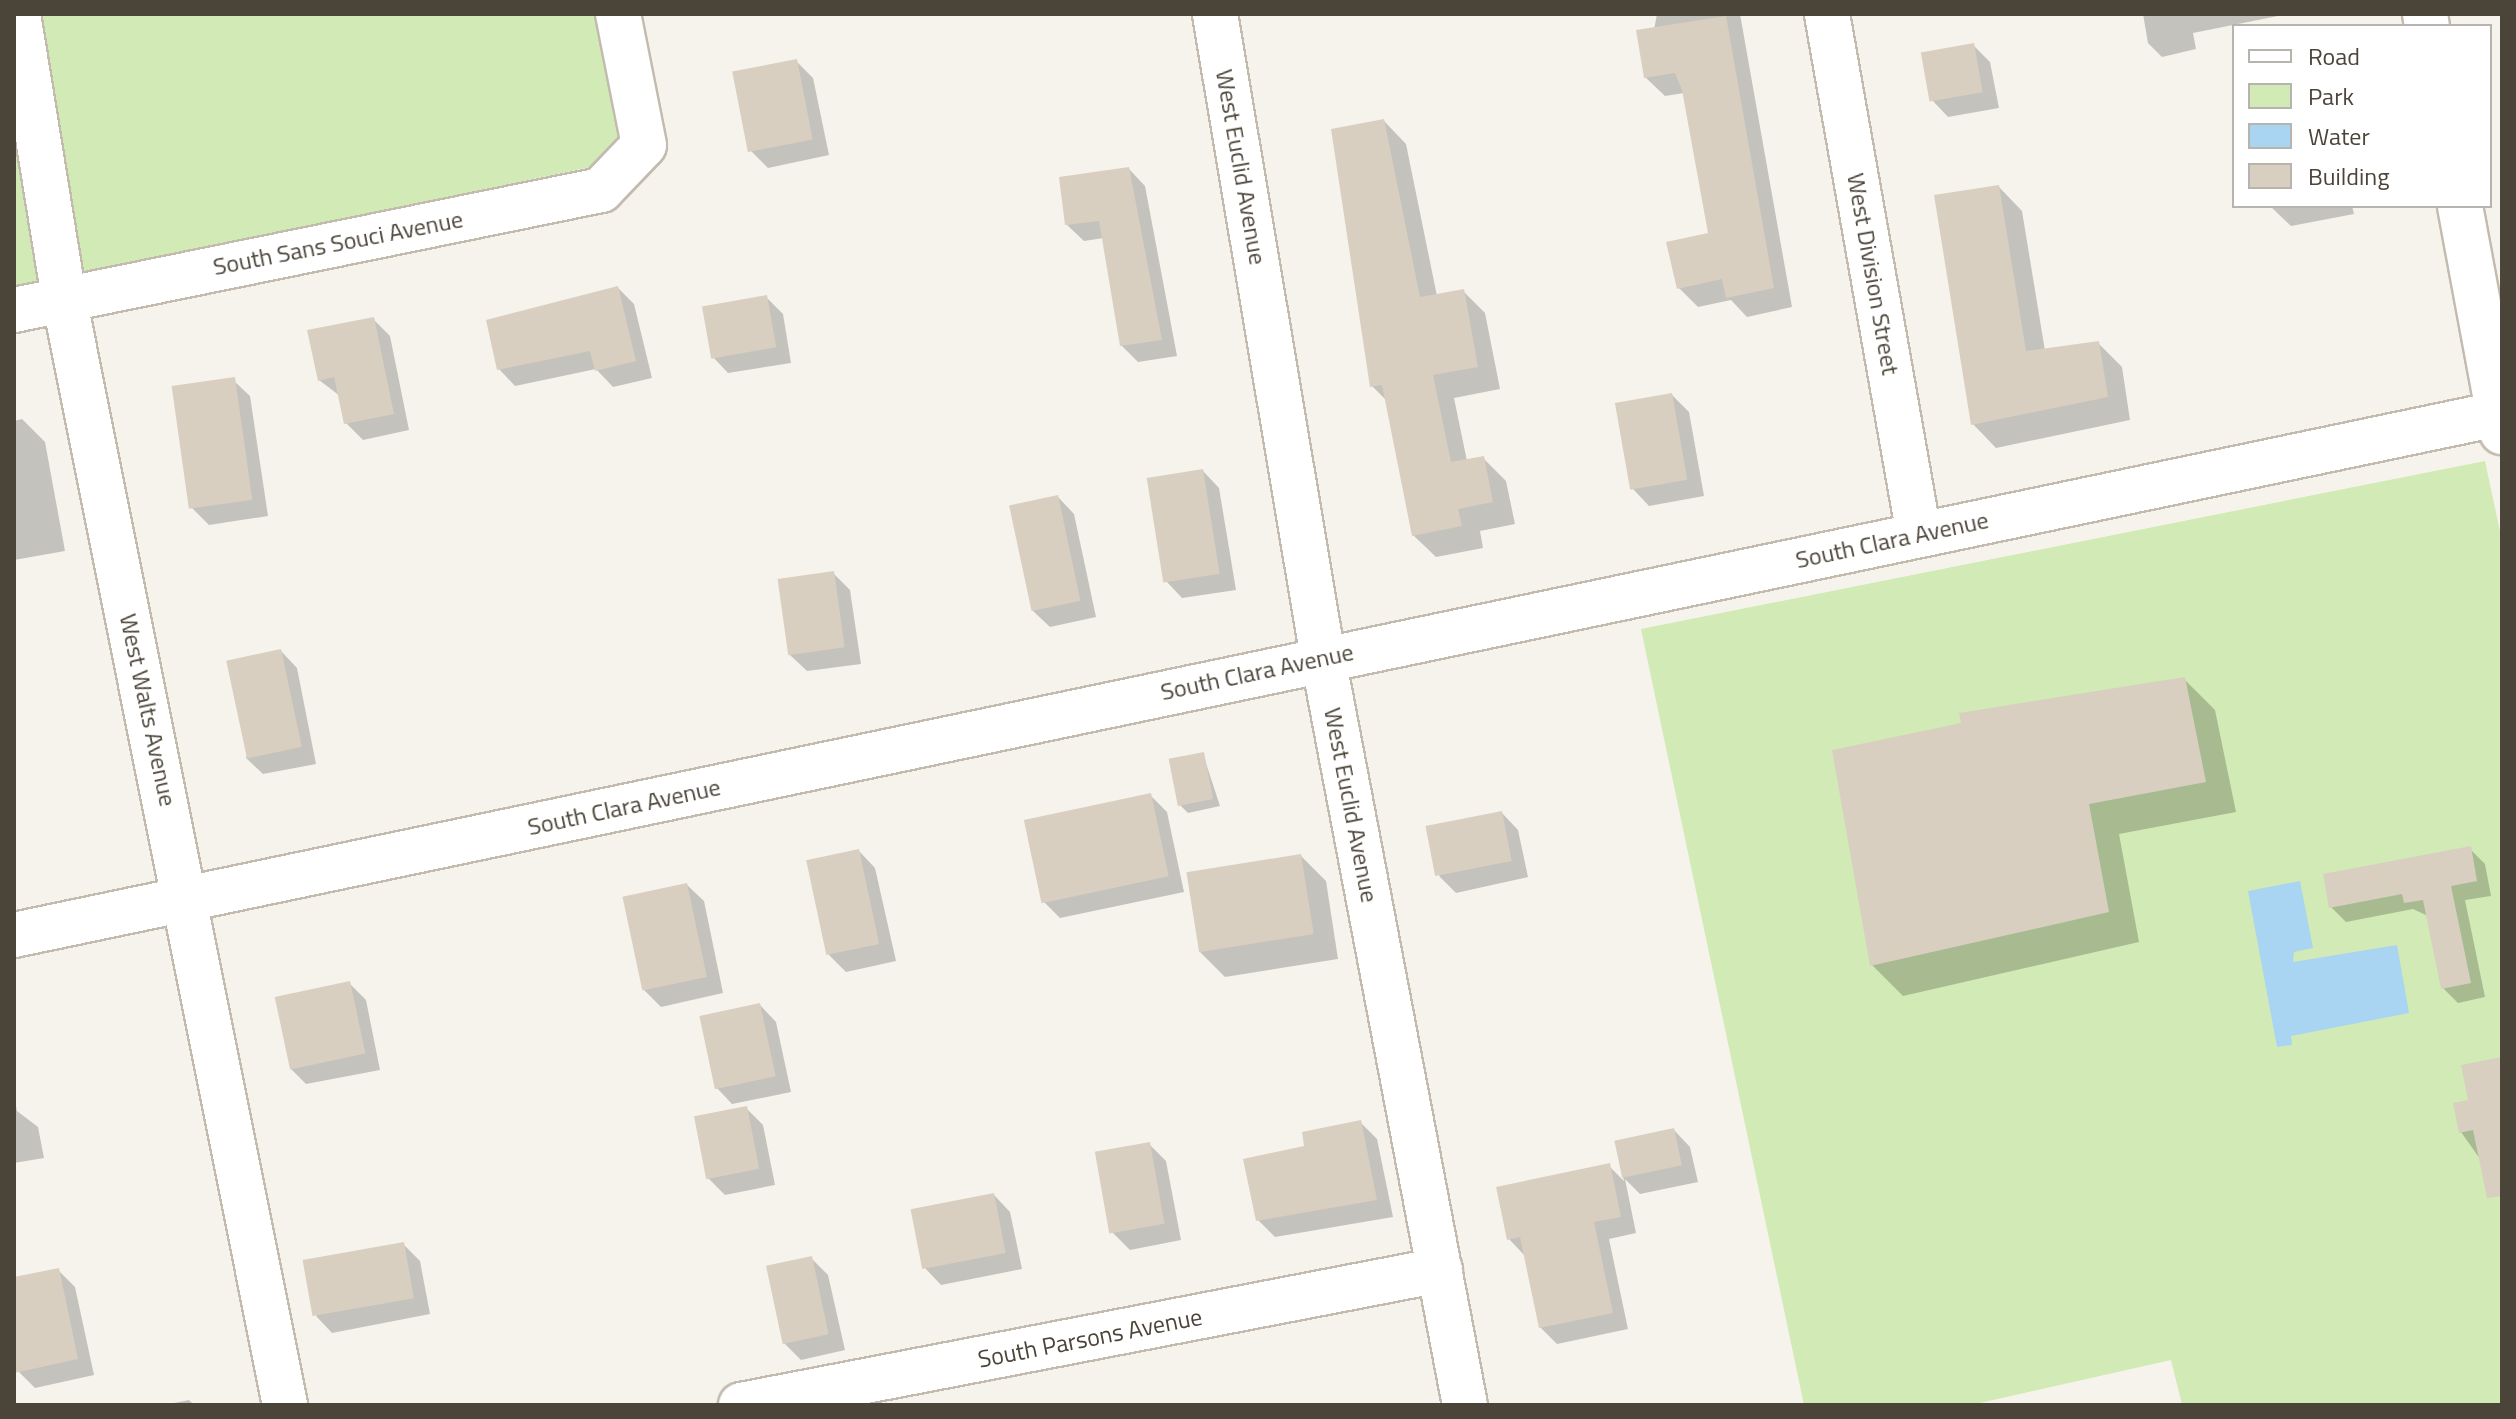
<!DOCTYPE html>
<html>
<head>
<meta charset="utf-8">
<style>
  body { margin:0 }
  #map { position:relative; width:2516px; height:1419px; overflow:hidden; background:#f6f3ec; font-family:"Titillium Web",sans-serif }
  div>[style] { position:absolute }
  .green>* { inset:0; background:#d2eab5 }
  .water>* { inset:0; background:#a9d4f2 }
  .shadow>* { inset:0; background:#0003 }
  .building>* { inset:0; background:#d8cfc1; transform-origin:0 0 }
  .roads { filter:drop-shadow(2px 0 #c2bbae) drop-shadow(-2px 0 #c2bbae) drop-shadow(0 2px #c2bbae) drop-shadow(0 -2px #c2bbae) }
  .minor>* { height:44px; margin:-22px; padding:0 22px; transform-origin:22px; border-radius:22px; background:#fff }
  .tertiary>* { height:44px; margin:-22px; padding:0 22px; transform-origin:22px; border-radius:22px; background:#fff }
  span { translate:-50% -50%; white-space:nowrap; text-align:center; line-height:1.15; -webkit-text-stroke:6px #fff; paint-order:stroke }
  .street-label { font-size:24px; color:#4b4439 }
  .frame { position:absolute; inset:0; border:16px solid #4b4439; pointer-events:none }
  .legend { position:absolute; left:2232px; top:24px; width:260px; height:184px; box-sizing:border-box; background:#fff; border:2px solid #b7b4b0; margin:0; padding:10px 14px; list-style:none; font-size:24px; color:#4b4439 }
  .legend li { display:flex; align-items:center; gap:16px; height:40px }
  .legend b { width:40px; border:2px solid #b7b4b0 }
</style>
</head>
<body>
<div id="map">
  <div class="green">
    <div style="clip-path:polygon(42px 14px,595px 14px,619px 140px,595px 166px,84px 273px)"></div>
    <div style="clip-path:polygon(14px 129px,39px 283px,14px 288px)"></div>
    <div style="clip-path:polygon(2485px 461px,2502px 541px,2502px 1405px,2182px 1405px,2171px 1360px,1971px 1405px,1804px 1405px,1641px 629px)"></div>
  </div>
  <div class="water">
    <div style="clip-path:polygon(2300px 881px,2313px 948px,2294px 952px,2293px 962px,2397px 945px,2409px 1013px,2291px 1036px,2292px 1045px,2277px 1047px,2248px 891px)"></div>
  </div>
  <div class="shadow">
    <div style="clip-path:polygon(1657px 14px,1740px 14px,1792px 307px,1747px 317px,1731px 300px,1698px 307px,1679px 288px,1710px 235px,1684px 93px,1665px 96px,1645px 77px)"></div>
    <div style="clip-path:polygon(2143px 14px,2288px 14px,2193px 33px,2196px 49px,2162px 57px,2148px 43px)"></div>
    <div style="clip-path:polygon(1973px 45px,1990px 62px,1999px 108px,1948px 117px,1932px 100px)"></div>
    <div style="clip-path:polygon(796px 61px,813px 78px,829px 155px,768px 168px,751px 151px)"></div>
    <div style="clip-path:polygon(1384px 121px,1406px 144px,1437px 296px,1463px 291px,1485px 313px,1500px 389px,1454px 398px,1467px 461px,1483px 458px,1506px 481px,1515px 524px,1480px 531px,1483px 548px,1436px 557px,1413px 535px,1388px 402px,1372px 386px)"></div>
    <div style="clip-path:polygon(1129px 169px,1145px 186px,1177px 356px,1138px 362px,1121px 345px,1104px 238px,1084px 241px,1067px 225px)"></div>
    <div style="clip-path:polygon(1999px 187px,2022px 211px,2045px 351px,2098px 343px,2122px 367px,2130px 420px,1996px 448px,1973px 424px)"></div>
    <div style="clip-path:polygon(2270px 206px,2352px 206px,2354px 214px,2291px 226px)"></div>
    <div style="clip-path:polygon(618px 288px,634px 304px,652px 378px,613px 387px,596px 369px,515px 386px,499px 369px)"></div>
    <div style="clip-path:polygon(766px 297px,783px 314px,791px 363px,728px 373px,712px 356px)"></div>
    <div style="clip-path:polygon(373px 319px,390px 336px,409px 430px,363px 440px,346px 423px,340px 396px,319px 380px)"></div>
    <div style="clip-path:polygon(233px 380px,250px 396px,268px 516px,209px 525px,192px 508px)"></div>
    <div style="clip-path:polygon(1672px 395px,1689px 412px,1704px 496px,1649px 506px,1633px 489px)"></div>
    <div style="clip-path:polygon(22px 419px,45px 442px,65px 551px,14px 560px,14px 421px)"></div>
    <div style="clip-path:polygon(1203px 471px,1219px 488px,1236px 590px,1182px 598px,1166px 581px)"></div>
    <div style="clip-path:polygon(1058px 497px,1074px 514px,1096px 617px,1050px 627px,1033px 611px)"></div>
    <div style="clip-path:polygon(833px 573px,850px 590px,861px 664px,807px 671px,790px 655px)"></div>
    <div style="clip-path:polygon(281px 651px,297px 668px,316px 764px,263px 774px,246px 758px)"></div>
    <div style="clip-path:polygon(2184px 679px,2215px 710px,2236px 812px,2119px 834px,2139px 942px,1903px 996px,1872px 965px)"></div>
    <div style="clip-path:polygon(1203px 754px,1220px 806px,1188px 813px,1180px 805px)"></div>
    <div style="clip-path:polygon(1150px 795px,1167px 812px,1184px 892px,1060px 918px,1043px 901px)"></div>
    <div style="clip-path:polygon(1502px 813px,1518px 830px,1528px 877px,1456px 893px,1439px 876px)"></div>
    <div style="clip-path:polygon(2470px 849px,2485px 864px,2491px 896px,2465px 900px,2485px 997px,2458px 1003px,2443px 988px,2428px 916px,2413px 909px,2346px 922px,2331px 907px)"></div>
    <div style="clip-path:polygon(859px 851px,875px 868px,896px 961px,846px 972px,829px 955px)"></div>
    <div style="clip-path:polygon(1301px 856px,1326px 881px,1338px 959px,1225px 977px,1200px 952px)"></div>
    <div style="clip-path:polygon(687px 885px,704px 901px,723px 993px,661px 1007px,644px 990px)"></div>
    <div style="clip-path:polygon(349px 983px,366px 1000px,380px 1070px,306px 1084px,290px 1068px)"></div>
    <div style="clip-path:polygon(760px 1005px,776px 1022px,791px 1092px,732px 1104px,716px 1087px)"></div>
    <div style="clip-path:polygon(2502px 1059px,2502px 1190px,2461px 1132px,2470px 1101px)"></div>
    <div style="clip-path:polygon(14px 1096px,17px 1111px,38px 1127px,44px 1158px,14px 1163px)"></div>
    <div style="clip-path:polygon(746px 1108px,763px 1125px,775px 1185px,725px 1195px,708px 1178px)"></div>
    <div style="clip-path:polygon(1360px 1122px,1377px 1139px,1393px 1217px,1275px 1237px,1258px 1220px,1307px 1148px)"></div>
    <div style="clip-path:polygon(1674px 1130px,1690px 1147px,1698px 1182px,1640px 1194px,1625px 1179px,1636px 1233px,1609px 1239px,1628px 1329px,1557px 1344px,1540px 1327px,1526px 1257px,1509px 1239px,1609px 1166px,1624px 1181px,1616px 1142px)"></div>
    <div style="clip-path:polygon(1149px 1144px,1166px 1161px,1181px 1240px,1130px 1250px,1113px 1233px)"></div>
    <div style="clip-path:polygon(994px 1195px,1010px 1212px,1022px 1269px,941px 1285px,925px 1268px)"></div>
    <div style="clip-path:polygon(403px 1244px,420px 1261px,430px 1314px,332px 1333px,316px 1316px)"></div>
    <div style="clip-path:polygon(812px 1259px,828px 1275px,845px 1350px,801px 1360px,784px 1343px)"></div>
    <div style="clip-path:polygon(58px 1270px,75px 1287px,94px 1375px,35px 1388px,18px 1371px,14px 1351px,14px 1279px)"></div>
    <div style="clip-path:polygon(189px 1400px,194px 1405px,164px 1405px)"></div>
  </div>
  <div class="building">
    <div style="clip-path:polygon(1726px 16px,1774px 288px,1726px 298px,1722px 279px,1677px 289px,1666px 242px,1708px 233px,1682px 90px,1675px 73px,1644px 78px,1636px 30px)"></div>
    <div style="left:1974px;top:43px;width:50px;height:54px;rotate:80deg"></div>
    <div style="left:797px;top:59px;width:82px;height:66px;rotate:79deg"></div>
    <div style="clip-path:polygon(1384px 119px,1420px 297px,1464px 289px,1478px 367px,1433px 375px,1451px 462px,1484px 456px,1493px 502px,1458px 509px,1462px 526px,1412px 536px,1382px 385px,1370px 387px,1331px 129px)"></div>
    <div style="clip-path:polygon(1129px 167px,1162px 340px,1120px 346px,1099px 221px,1065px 225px,1059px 177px)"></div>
    <div style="clip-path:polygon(1999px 185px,2026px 351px,2099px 341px,2108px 397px,1971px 425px,1934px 195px)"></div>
    <div style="clip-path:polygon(618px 286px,636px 361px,595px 371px,590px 351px,497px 370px,486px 320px)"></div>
    <div style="left:767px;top:295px;width:53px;height:66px;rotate:80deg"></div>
    <div style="clip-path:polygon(374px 317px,394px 414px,344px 424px,334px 377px,318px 381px,307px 330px)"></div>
    <div style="left:235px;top:377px;width:124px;height:64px;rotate:82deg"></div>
    <div style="left:1672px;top:393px;width:88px;height:58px;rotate:80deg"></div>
    <div style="left:1203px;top:469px;width:106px;height:57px;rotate:81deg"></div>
    <div style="left:1058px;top:495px;width:108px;height:50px;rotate:78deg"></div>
    <div style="left:834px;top:571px;width:77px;height:57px;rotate:82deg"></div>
    <div style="left:281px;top:649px;width:100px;height:56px;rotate:78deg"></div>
    <div style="clip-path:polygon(2185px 677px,2206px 782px,2089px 804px,2109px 912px,1870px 966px,1832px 750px,1961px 723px,1959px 713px)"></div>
    <div style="left:1204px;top:752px;width:48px;height:36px;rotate:79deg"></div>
    <div style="left:1151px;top:793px;width:85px;height:130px;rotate:78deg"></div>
    <div style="left:1502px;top:811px;width:51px;height:78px;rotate:79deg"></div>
    <div style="clip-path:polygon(2471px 846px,2477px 881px,2451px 886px,2471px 983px,2441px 989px,2423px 900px,2404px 903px,2402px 894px,2329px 908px,2323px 874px)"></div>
    <div style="left:859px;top:849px;width:97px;height:54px;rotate:78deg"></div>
    <div style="left:1301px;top:854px;width:81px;height:116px;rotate:81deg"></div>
    <div style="left:687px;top:883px;width:96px;height:66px;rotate:78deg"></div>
    <div style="left:350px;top:981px;width:74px;height:77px;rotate:78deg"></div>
    <div style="left:760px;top:1003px;width:75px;height:62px;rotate:78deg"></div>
    <div style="clip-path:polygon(2502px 1057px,2502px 1196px,2487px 1198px,2473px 1130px,2459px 1133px,2453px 1103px,2468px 1100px,2461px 1065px)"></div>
    <div style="left:747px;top:1106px;width:64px;height:54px;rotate:79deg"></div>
    <div style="clip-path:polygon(1361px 1120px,1377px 1200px,1256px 1221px,1243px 1159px,1304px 1146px,1302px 1132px)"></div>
    <div style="left:1674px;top:1128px;width:38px;height:61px;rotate:78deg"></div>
    <div style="left:1150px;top:1142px;width:83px;height:56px;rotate:80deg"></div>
    <div style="clip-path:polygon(1610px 1163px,1621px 1217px,1594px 1222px,1613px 1313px,1539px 1328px,1520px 1237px,1507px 1240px,1496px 1187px)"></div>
    <div style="left:994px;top:1193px;width:61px;height:85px;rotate:79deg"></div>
    <div style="left:404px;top:1242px;width:57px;height:103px;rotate:80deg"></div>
    <div style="left:812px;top:1256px;width:80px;height:47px;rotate:78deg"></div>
    <div style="clip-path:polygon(59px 1268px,78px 1359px,14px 1373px,14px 1277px)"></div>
  </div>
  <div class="roads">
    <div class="minor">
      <div style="left:18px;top:14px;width:288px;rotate:80.8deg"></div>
      <div style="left:64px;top:298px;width:1129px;rotate:78.71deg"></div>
      <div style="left:1827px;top:14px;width:529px;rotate:79.99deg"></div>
      <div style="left:2425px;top:14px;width:12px;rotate:81deg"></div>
      <div style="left:2460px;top:206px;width:230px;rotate:79.5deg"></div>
      <div style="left:14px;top:310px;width:599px;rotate:-11.55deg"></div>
      <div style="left:601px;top:190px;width:62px;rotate:-46.3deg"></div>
      <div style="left:644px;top:145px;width:134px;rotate:-101.2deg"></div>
      <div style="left:741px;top:1405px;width:712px;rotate:-10.93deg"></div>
    </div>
    <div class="tertiary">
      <div style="left:1215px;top:14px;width:653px;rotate:80.48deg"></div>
      <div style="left:1323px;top:658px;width:760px;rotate:79.24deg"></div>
      <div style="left:14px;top:935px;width:2542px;rotate:-11.85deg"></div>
    </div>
  </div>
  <div class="street-label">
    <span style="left:1241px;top:167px;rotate:80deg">West Euclid Avenue</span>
    <span style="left:338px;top:243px;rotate:-11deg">South Sans Souci Avenue</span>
    <span style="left:1873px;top:274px;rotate:80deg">West Division Street</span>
    <span style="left:1892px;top:540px;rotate:-12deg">South Clara Avenue</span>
    <span style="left:1257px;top:672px;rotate:-12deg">South Clara Avenue</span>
    <span style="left:148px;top:710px;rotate:78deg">West Walts Avenue</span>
    <span style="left:1351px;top:805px;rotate:79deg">West Euclid Avenue</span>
    <span style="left:624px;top:807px;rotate:-12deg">South Clara Avenue</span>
    <span style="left:1090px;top:1338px;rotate:-11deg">South Parsons Avenue</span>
  </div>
  <div class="frame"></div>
  <ul class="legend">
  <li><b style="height:10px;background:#fff"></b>Road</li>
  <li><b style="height:22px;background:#d2eab5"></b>Park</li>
  <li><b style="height:22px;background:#a9d4f2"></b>Water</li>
  <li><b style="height:22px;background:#d8cfc1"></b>Building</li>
  </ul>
</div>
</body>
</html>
